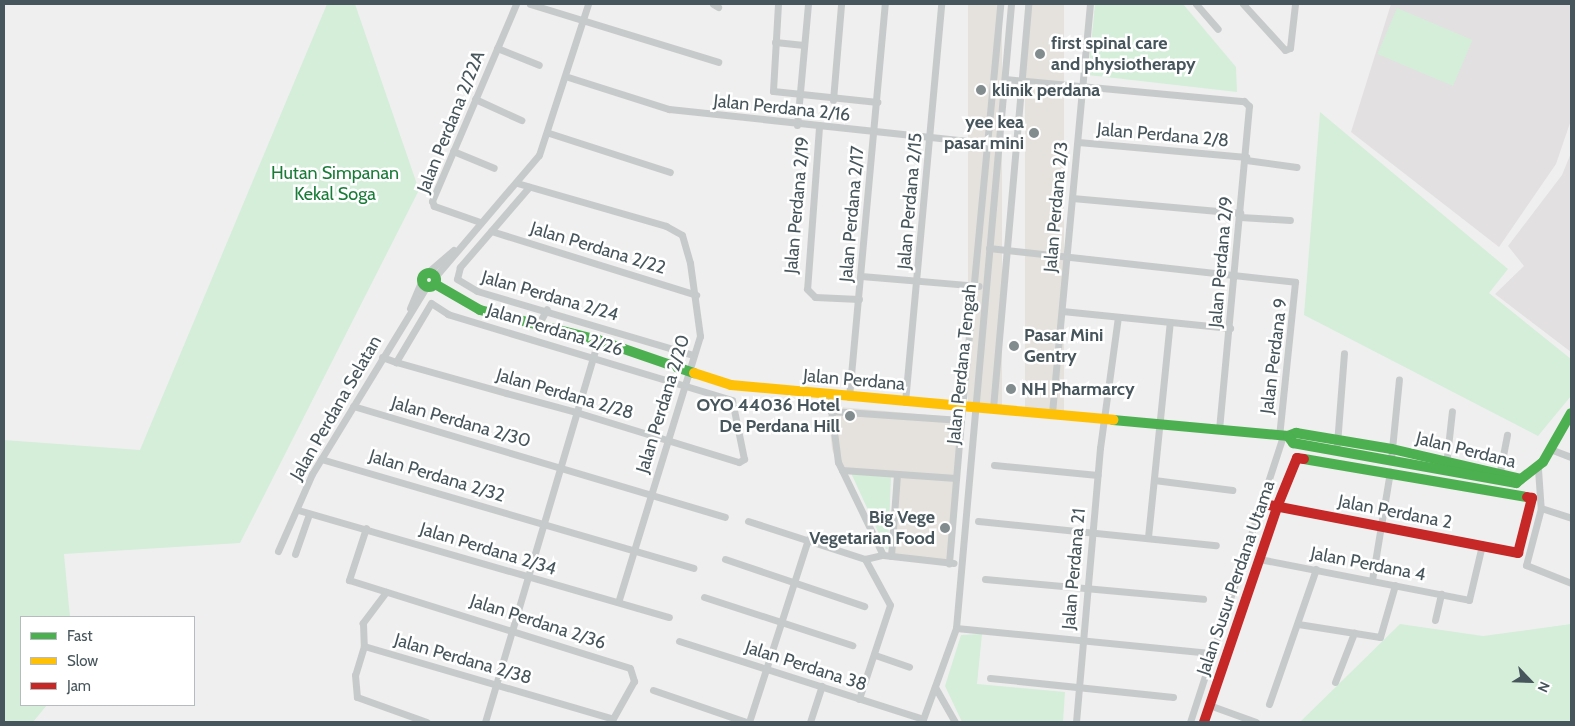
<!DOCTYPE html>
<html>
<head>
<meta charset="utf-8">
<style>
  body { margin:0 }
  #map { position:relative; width:1575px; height:726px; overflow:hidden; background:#f0efef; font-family:Cabin,sans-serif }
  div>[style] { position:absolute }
  .commercial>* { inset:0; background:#e5e2dd; transform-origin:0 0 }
  .education>* { inset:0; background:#e2e0e1 }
  .green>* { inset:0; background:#d4eed9; transform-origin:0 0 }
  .street>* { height:7px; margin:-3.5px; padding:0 3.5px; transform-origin:3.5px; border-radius:3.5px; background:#c7cacb }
  .fast>* { height:10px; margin:-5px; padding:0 5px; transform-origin:5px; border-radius:5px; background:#4caf50 }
  .fast>.ring { margin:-5px; padding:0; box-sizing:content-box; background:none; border:10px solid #4caf50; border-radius:50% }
  .slow>* { height:10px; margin:-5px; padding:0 5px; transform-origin:5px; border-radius:5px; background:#ffc107 }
  .jam>* { height:10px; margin:-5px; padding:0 5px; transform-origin:5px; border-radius:5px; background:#c62828 }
  .dots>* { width:14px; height:14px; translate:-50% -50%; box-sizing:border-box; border:2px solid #fff; border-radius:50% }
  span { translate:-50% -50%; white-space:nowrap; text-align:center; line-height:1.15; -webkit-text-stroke:5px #fff; paint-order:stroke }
  .poi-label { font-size:18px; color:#47565c; font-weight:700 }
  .left { translate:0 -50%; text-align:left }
  .right { translate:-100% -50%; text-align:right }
  .street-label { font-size:18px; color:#47565c }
  .park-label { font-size:18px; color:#187c38 }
  .frame { position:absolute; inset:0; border:5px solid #47565c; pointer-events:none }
  .legend { position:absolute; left:20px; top:616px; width:175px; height:90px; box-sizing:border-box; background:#fff; border:1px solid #b5bbbe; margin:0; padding:6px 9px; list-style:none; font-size:15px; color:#47565c }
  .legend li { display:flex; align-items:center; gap:10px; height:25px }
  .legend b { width:25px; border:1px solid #b5bbbe }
  .north { position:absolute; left:1505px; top:656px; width:50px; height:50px; -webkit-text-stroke:4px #fff; paint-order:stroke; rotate:114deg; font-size:14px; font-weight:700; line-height:20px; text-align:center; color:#47565c }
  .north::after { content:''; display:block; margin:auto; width:18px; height:22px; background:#47565c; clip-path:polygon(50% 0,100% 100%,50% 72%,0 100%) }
</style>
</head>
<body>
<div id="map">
  <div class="commercial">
    <div style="left:968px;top:4px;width:34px;height:405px"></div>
    <div style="left:1025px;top:4px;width:39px;height:409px"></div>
    <div style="clip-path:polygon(840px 407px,963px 418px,951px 565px,890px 557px,894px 476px,841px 473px,832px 449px,828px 409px)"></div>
  </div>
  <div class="education">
    <div style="clip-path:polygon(1391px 4px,1571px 4px,1571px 120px,1556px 164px,1499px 247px,1351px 132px)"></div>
    <div style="clip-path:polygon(1571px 153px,1571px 352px,1495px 294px,1524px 266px,1508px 246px,1562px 175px)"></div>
  </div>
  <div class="green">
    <div style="clip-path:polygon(327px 4px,355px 4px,419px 190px,240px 543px,64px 554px,70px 617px,21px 617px,21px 705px,47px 705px,33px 722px,4px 722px,4px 440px,140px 450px)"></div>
    <div style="clip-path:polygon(1095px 4px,1183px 4px,1236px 67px,1237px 92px,1088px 75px)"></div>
    <div style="left:1397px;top:8px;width:82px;height:50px;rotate:23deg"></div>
    <div style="clip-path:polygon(1320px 112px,1508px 269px,1489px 293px,1571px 359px,1571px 396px,1538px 436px,1304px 315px)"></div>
    <div style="clip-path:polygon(851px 473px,891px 477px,888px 549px,886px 549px)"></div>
    <div style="clip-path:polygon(1400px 624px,1483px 636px,1571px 624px,1571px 722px,1300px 722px)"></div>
    <div style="clip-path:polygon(982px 634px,977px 684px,1065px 692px,1063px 722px,962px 722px,945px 686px,961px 635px)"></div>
  </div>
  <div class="street">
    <div style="left:530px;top:4px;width:197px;rotate:17.1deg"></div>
    <div style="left:713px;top:4px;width:6px;rotate:31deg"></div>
    <div style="left:778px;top:4px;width:87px;rotate:93.3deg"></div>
    <div style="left:773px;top:91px;width:105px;rotate:6deg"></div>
    <div style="left:1196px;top:4px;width:33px;rotate:49deg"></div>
    <div style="left:1243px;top:4px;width:62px;rotate:47.6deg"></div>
    <div style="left:1285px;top:50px;width:5px;rotate:-22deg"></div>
    <div style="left:1290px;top:48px;width:44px;rotate:-83.5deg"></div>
    <div style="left:775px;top:42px;width:29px;rotate:6deg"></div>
    <div style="left:497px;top:48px;width:45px;rotate:22deg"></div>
    <div style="left:568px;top:77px;width:106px;rotate:17.6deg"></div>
    <div style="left:669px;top:109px;width:331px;rotate:6.1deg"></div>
    <div style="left:1005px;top:79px;width:240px;rotate:5.3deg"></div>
    <div style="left:1244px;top:101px;width:7px;rotate:45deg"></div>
    <div style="left:1249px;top:106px;width:323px;rotate:95.3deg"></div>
    <div style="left:475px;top:99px;width:51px;rotate:24.5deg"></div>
    <div style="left:833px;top:100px;width:96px;rotate:-85.2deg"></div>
    <div style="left:797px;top:125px;width:121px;rotate:-84.8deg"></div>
    <div style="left:819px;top:127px;width:162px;rotate:94.2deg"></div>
    <div style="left:807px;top:289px;width:11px;rotate:45deg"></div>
    <div style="left:815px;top:297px;width:44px;rotate:2.6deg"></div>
    <div style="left:549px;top:133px;width:127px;rotate:17.9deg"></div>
    <div style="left:1078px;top:142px;width:169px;rotate:5.1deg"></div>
    <div style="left:453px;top:151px;width:44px;rotate:22.5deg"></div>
    <div style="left:1246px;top:160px;width:51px;rotate:7.8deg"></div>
    <div style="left:517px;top:183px;width:155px;rotate:16.1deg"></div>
    <div style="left:666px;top:226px;width:18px;rotate:29deg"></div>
    <div style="left:682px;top:235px;width:29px;rotate:74deg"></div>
    <div style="left:690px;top:263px;width:74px;rotate:82.2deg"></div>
    <div style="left:700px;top:336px;width:278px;rotate:107.1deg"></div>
    <div style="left:529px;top:187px;width:106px;rotate:130.8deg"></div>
    <div style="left:460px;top:267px;width:12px;rotate:104deg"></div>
    <div style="left:457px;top:279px;width:23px;rotate:31deg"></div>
    <div style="left:477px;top:291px;width:225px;rotate:16.5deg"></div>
    <div style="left:1072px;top:198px;width:169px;rotate:5.1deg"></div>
    <div style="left:1240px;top:217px;width:50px;rotate:3.4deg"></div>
    <div style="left:480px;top:222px;width:49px;rotate:-160.8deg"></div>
    <div style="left:434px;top:206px;width:5px;rotate:-112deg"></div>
    <div style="left:432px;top:201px;width:214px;rotate:-66.9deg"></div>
    <div style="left:491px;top:231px;width:215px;rotate:17.3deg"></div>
    <div style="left:989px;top:248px;width:308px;rotate:6.3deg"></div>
    <div style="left:1295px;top:282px;width:155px;rotate:95.9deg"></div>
    <div style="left:427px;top:273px;width:35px;rotate:-41deg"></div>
    <div style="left:861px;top:276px;width:118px;rotate:4.8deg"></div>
    <div style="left:435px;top:277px;width:160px;rotate:-49.6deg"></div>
    <div style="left:539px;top:155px;width:159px;rotate:-72deg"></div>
    <div style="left:410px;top:308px;width:30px;rotate:-67deg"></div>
    <div style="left:1062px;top:311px;width:169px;rotate:5.8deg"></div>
    <div style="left:538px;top:325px;width:18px;rotate:-61deg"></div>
    <div style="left:382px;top:357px;width:15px;rotate:20deg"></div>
    <div style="left:396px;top:362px;width:114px;rotate:15.7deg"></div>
    <div style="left:506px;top:393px;width:73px;rotate:15.2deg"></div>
    <div style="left:576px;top:412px;width:170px;rotate:17.1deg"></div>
    <div style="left:739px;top:462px;width:6px;rotate:-31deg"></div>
    <div style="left:744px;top:459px;width:60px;rotate:-101.5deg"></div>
    <div style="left:732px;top:400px;width:297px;rotate:-163.2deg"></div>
    <div style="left:448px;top:314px;width:20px;rotate:-147deg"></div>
    <div style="left:431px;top:303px;width:69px;rotate:120.7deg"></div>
    <div style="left:829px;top:394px;width:69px;rotate:82.5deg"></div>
    <div style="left:838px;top:462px;width:103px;rotate:64.2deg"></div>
    <div style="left:849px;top:397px;width:395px;rotate:-84.8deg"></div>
    <div style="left:905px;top:402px;width:400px;rotate:-84.8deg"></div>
    <div style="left:353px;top:406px;width:388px;rotate:16.6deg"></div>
    <div style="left:993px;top:408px;width:406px;rotate:-85deg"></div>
    <div style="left:831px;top:411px;width:130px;rotate:4deg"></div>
    <div style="left:961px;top:420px;width:144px;rotate:94.8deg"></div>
    <div style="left:1052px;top:413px;width:411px;rotate:-84.7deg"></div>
    <div style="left:961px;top:420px;width:418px;rotate:-84.6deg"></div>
    <div style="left:1337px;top:444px;width:91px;rotate:-85.6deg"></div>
    <div style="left:1550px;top:449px;width:22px;rotate:21deg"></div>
    <div style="left:321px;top:459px;width:388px;rotate:16.3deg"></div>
    <div style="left:1391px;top:459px;width:80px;rotate:-84.3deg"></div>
    <div style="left:994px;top:465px;width:104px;rotate:5.5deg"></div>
    <div style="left:1446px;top:465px;width:54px;rotate:-83.7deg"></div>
    <div style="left:1538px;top:469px;width:39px;rotate:86deg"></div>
    <div style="left:1541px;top:508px;width:59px;rotate:104.7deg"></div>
    <div style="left:1526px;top:565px;width:48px;rotate:21.8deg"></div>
    <div style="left:842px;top:470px;width:114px;rotate:4deg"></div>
    <div style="left:1499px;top:476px;width:42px;rotate:-79deg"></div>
    <div style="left:1154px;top:480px;width:79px;rotate:7.3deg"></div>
    <div style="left:1541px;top:508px;width:32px;rotate:18deg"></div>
    <div style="left:298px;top:510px;width:386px;rotate:16.1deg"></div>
    <div style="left:748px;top:521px;width:123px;rotate:18deg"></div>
    <div style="left:865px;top:559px;width:52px;rotate:61.5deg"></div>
    <div style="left:890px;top:605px;width:99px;rotate:108.3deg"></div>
    <div style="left:978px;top:521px;width:239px;rotate:5.8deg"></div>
    <div style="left:366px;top:528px;width:55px;rotate:108.1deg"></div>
    <div style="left:349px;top:580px;width:294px;rotate:17.4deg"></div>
    <div style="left:630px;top:668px;width:14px;rotate:73deg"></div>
    <div style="left:634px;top:681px;width:47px;rotate:119.3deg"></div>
    <div style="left:1148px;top:537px;width:216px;rotate:-84.2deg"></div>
    <div style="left:278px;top:551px;width:84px;rotate:-66.2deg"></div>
    <div style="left:312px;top:474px;width:219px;rotate:-58.6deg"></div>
    <div style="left:295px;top:554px;width:42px;rotate:-70.7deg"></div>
    <div style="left:891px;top:556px;width:82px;rotate:-85.8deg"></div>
    <div style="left:725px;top:559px;width:147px;rotate:18.7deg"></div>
    <div style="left:865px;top:559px;width:18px;rotate:-13deg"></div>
    <div style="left:883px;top:555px;width:71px;rotate:6.4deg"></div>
    <div style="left:1259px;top:559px;width:214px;rotate:11deg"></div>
    <div style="left:1469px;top:600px;width:57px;rotate:-76.7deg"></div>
    <div style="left:985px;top:579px;width:219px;rotate:5.2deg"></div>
    <div style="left:1372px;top:580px;width:110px;rotate:-80.6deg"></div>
    <div style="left:386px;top:592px;width:39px;rotate:127deg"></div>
    <div style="left:363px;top:623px;width:23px;rotate:88deg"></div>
    <div style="left:364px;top:646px;width:30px;rotate:107deg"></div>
    <div style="left:355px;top:675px;width:22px;rotate:85deg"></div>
    <div style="left:357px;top:697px;width:74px;rotate:19.7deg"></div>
    <div style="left:704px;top:597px;width:156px;rotate:18deg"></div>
    <div style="left:1435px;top:620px;width:27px;rotate:-77deg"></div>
    <div style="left:1298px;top:624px;width:83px;rotate:9deg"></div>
    <div style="left:1380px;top:637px;width:54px;rotate:-73.9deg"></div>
    <div style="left:956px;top:628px;width:258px;rotate:5.6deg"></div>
    <div style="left:679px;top:641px;width:256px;rotate:17.7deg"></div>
    <div style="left:364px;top:646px;width:259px;rotate:16.3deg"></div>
    <div style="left:875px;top:655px;width:36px;rotate:19deg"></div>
    <div style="left:990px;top:678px;width:184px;rotate:5.9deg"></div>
    <div style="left:1335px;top:682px;width:53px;rotate:-68.8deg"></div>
    <div style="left:935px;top:687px;width:40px;rotate:60.3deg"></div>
    <div style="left:653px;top:690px;width:98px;rotate:19deg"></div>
    <div style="left:1269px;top:704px;width:143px;rotate:-70.8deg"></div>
    <div style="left:1209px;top:705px;width:50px;rotate:19.9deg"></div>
    <div style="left:485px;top:722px;width:398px;rotate:-73.5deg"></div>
    <div style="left:749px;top:722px;width:192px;rotate:-72.1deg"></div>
    <div style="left:810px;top:722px;width:38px;rotate:-72deg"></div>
    <div style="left:922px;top:722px;width:100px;rotate:-70.1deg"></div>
    <div style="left:956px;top:628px;width:626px;rotate:-84.96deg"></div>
    <div style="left:1076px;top:722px;width:275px;rotate:-85deg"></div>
    <div style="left:1100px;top:448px;width:132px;rotate:-82.2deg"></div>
    <div style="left:1190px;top:722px;width:301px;rotate:-72deg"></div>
  </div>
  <div class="fast">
    <div class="ring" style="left:422px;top:273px;width:4px;height:4px"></div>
    <div style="left:435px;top:284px;width:52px;rotate:30deg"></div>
    <div style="left:480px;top:310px;width:122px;rotate:14.3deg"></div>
    <div style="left:598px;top:340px;width:102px;rotate:19deg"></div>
    <div style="left:1113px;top:420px;width:176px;rotate:5.2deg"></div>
    <div style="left:1288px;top:436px;width:9px;rotate:-21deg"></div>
    <div style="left:1296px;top:433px;width:97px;rotate:9.5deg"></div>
    <div style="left:1392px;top:449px;width:132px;rotate:13.1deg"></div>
    <div style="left:1288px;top:436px;width:9px;rotate:54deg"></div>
    <div style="left:1293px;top:443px;width:227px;rotate:10.2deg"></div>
    <div style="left:1516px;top:483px;width:34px;rotate:-38deg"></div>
    <div style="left:1543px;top:462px;width:56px;rotate:-60.3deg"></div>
    <div style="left:1304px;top:459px;width:226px;rotate:9.7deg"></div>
  </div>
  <div class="slow">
    <div style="left:694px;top:373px;width:39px;rotate:18deg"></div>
    <div style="left:731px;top:385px;width:384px;rotate:5.2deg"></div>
  </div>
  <div class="jam">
    <div style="left:1264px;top:504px;width:259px;rotate:10.9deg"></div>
    <div style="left:1518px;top:553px;width:57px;rotate:-75.7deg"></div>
    <div style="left:1532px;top:498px;width:5px;rotate:-169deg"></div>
    <div style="left:1204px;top:722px;width:227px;rotate:-71.2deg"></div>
    <div style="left:1277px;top:507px;width:53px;rotate:-67.8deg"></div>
    <div style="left:1297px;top:458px;width:7px;rotate:8deg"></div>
  </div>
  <div class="dots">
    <div style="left:1040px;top:54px;background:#828c8f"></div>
    <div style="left:981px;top:90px;background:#828c8f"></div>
    <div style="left:1034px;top:133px;background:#828c8f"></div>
    <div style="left:1014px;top:346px;background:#828c8f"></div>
    <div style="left:1011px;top:389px;background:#828c8f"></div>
    <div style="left:850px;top:416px;background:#828c8f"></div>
    <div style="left:945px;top:528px;background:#828c8f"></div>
  </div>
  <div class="poi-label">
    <span class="left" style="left:1051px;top:54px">first spinal care<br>and physiotherapy</span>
    <span class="left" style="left:992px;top:90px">klinik perdana</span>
    <span class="right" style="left:1024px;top:133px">yee kea<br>pasar mini</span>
    <span class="left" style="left:1024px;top:346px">Pasar Mini<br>Gentry</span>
    <span class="left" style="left:1021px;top:389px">NH Pharmarcy</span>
    <span class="right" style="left:840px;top:416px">OYO 44036 Hotel<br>De Perdana Hill</span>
    <span class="right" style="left:935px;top:528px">Big Vege<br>Vegetarian Food</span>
  </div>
  <div class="street-label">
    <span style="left:782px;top:108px;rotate:6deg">Jalan Perdana 2/16</span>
    <span style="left:451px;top:122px;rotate:-68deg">Jalan Perdana 2/22A</span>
    <span style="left:1163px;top:135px;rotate:5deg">Jalan Perdana 2/8</span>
    <span style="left:910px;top:201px;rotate:-85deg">Jalan Perdana 2/15</span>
    <span style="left:797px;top:205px;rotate:-85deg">Jalan Perdana 2/19</span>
    <span style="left:1056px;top:207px;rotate:-85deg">Jalan Perdana 2/3</span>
    <span style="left:852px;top:214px;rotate:-85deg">Jalan Perdana 2/17</span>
    <span style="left:598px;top:248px;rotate:17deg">Jalan Perdana 2/22</span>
    <span style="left:1221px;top:262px;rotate:-85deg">Jalan Perdana 2/9</span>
    <span style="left:550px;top:296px;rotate:16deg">Jalan Perdana 2/24</span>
    <span style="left:555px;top:330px;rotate:17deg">Jalan Perdana 2/26</span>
    <span style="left:1274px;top:356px;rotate:-83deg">Jalan Perdana 9</span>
    <span style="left:962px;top:364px;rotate:-84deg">Jalan Perdana Tengah</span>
    <span style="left:854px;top:380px;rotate:5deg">Jalan Perdana</span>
    <span style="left:565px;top:394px;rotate:16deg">Jalan Perdana 2/28</span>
    <span style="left:663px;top:404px;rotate:-73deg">Jalan Perdana 2/20</span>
    <span style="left:336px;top:408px;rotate:-60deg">Jalan Perdana Selatan</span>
    <span style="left:461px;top:422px;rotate:16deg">Jalan Perdana 2/30</span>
    <span style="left:1466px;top:450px;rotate:14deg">Jalan Perdana</span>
    <span style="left:437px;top:476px;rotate:17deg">Jalan Perdana 2/32</span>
    <span style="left:1395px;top:512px;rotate:11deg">Jalan Perdana 2</span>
    <span style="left:488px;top:549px;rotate:17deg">Jalan Perdana 2/34</span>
    <span style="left:1368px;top:564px;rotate:11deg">Jalan Perdana 4</span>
    <span style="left:1074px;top:569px;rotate:-85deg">Jalan Perdana 21</span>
    <span style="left:1236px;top:578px;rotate:-71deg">Jalan Susur Perdana Utama</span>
    <span style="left:538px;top:622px;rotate:18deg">Jalan Perdana 2/36</span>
    <span style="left:463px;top:659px;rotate:16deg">Jalan Perdana 2/38</span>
    <span style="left:806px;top:666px;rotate:18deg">Jalan Perdana 38</span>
  </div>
  <div class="park-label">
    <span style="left:335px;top:184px">Hutan Simpanan<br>Kekal Soga</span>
  </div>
  <div class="frame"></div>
  <ul class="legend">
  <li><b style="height:6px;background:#4caf50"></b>Fast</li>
  <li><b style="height:6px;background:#ffc107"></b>Slow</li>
  <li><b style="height:6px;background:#c62828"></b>Jam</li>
  </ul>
  <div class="north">N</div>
</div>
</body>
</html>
